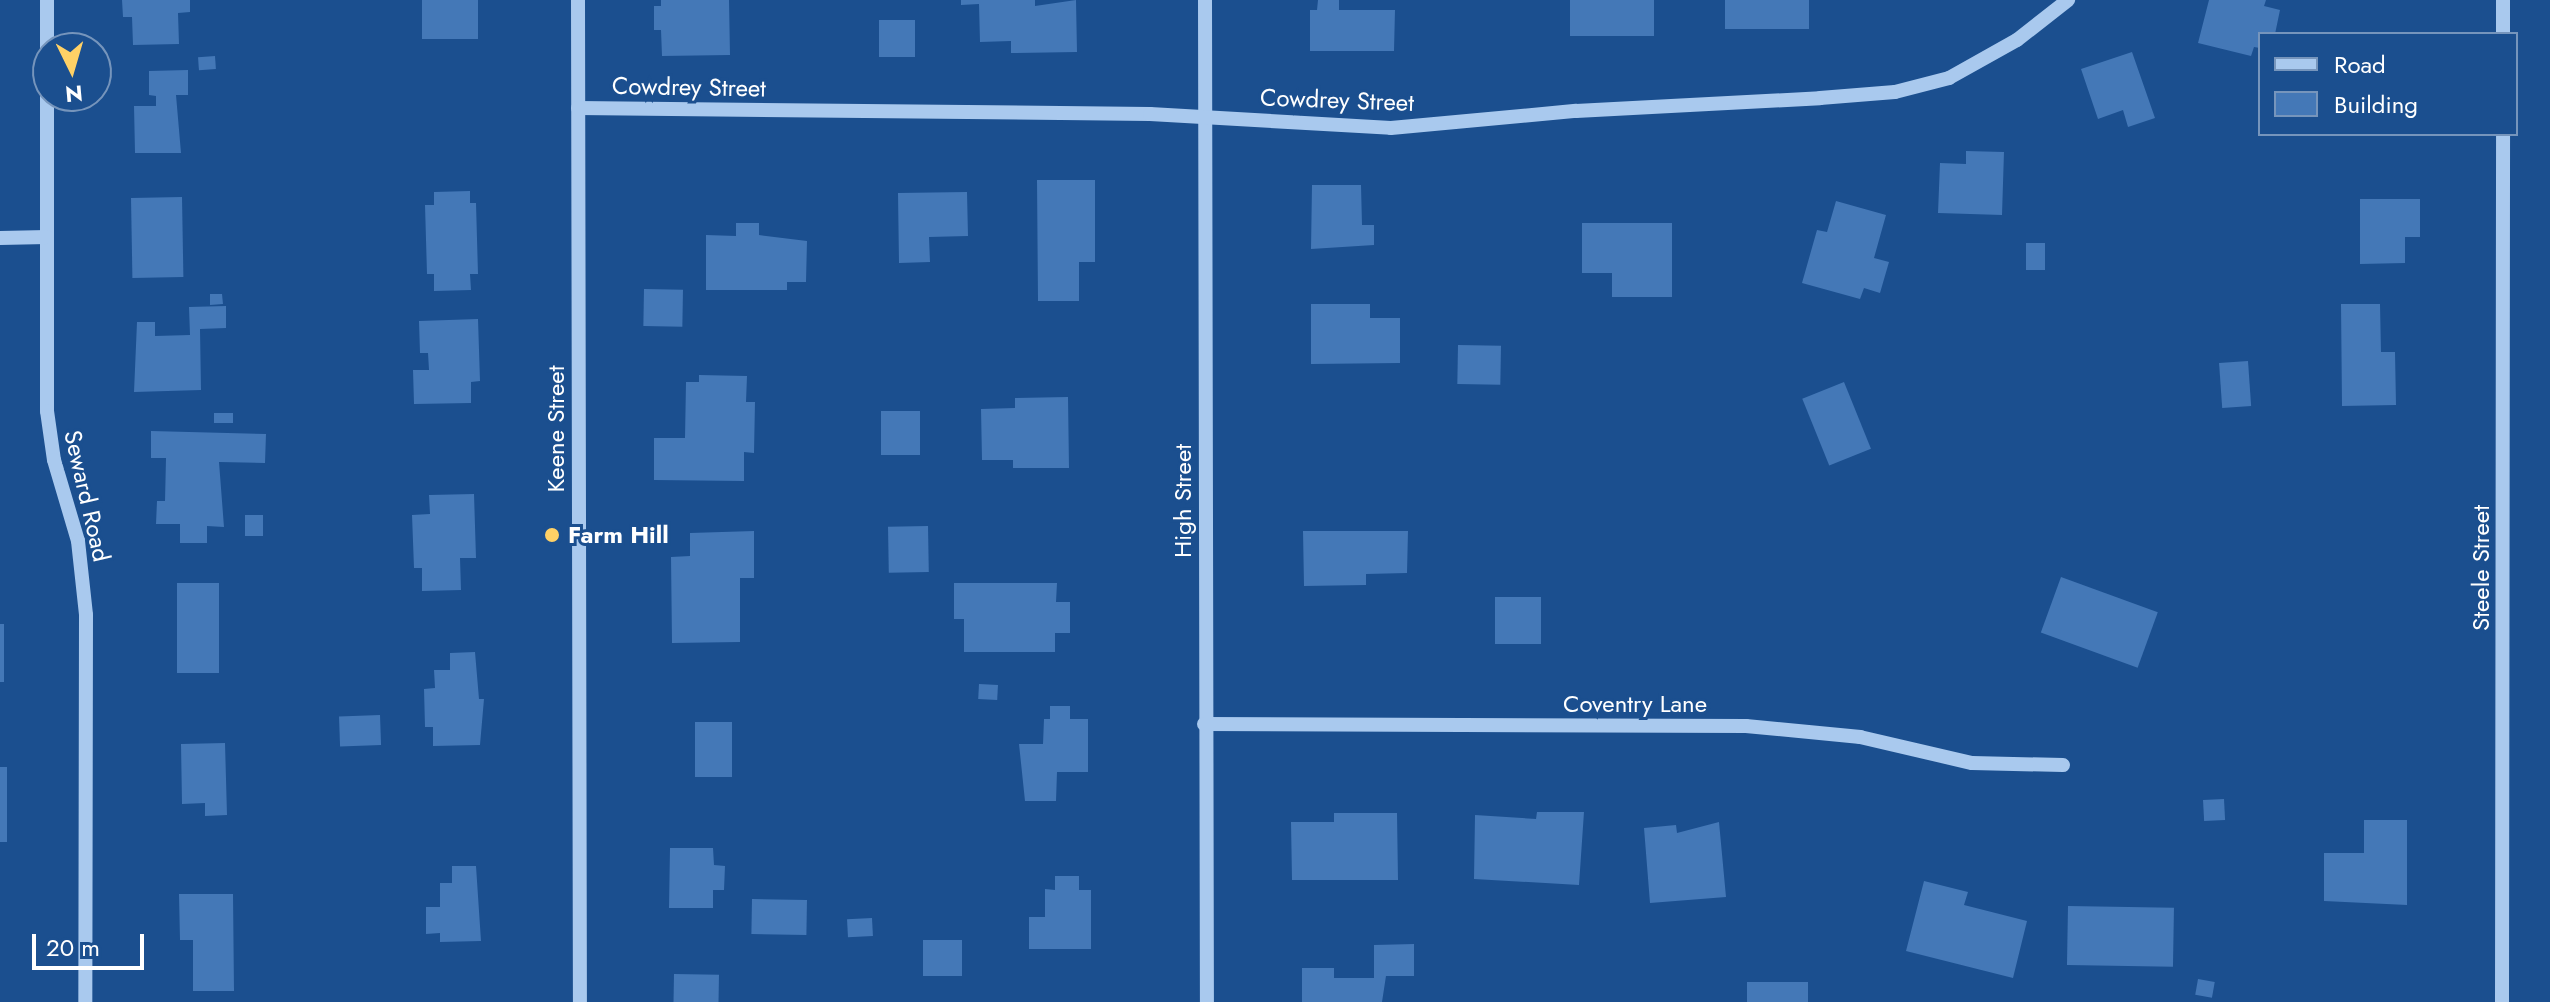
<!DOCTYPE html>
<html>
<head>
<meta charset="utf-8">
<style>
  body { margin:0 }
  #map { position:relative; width:2550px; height:1002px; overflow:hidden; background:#1b4f8f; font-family:Jost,sans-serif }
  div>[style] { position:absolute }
  .building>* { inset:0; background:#4478b7; transform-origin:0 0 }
  .minor>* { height:14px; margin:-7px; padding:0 7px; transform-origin:7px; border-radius:7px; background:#a9c9ee }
  .dots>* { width:22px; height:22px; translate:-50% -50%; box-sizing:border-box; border:4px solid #1b4f8f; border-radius:50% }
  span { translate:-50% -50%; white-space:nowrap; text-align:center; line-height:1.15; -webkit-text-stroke:6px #1b4f8f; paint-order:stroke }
  .street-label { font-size:24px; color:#fff }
  .poi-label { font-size:24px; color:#fff; font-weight:700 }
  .left { translate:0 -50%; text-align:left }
  .legend { position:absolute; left:2258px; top:32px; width:260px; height:104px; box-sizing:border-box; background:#1b4f8f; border:2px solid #7695bc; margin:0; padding:10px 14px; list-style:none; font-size:24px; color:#fff }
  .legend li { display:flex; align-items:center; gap:16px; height:40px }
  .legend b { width:40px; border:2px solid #7695bc }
  .north { position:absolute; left:32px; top:32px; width:80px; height:80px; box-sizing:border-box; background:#1b4f8f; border:2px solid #7695bc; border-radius:50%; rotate:175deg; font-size:22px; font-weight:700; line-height:32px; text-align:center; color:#fff }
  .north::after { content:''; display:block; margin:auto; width:28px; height:36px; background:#ffd166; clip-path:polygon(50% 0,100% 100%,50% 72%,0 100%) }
  .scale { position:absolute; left:32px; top:934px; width:112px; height:36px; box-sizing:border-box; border:4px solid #fff; border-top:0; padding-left:10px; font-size:24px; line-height:28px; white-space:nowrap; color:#fff; -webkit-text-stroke:6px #1b4f8f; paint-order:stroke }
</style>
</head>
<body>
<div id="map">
  <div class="building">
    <div style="clip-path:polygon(122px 0,190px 0,190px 12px,178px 13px,179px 44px,133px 45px,132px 17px,123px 17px)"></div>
    <div style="left:422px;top:0;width:56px;height:39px"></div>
    <div style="clip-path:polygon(661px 0,729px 0,730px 55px,662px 56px,661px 30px,654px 30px,654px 6px,661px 6px)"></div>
    <div style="clip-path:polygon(961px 0,1035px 0,1035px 6px,1076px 0,1077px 52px,1011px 53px,1011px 41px,980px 42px,979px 4px,961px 5px)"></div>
    <div style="clip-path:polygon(1318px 0,1339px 0,1339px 10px,1395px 10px,1394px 51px,1310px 51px,1310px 10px,1317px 10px)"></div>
    <div style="left:1570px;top:0;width:84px;height:36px"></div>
    <div style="left:1725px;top:0;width:84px;height:29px"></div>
    <div style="clip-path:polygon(2209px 0,2266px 0,2264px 6px,2280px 10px,2275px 34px,2260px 34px,2260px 48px,2254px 47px,2251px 56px,2198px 43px)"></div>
    <div style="left:879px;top:20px;width:36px;height:37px"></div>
    <div style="clip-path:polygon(2132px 52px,2155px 118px,2128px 127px,2123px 110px,2098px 119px,2081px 69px)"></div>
    <div style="left:215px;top:56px;width:13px;height:17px;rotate:86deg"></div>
    <div style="clip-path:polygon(188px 70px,188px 95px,176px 95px,181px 153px,135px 153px,134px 106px,156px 106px,156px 96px,149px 95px,149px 71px)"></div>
    <div style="clip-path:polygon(1966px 151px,2004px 152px,2002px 215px,1938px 213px,1940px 163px,1966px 164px)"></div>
    <div style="clip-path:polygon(1037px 180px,1095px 180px,1095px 262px,1079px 262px,1079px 301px,1038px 301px)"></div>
    <div style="clip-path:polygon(1312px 185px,1361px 185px,1362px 225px,1374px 225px,1374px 245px,1311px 249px)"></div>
    <div style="clip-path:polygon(470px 191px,470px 203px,476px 203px,478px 274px,470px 274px,471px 290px,434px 291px,434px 274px,427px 274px,425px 205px,434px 205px,434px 192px)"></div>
    <div style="clip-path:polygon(967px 192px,968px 236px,929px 237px,930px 262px,899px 263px,898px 193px)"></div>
    <div style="left:182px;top:197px;width:80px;height:51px;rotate:89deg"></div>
    <div style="clip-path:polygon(2360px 199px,2420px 199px,2420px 237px,2405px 237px,2405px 263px,2360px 264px)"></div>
    <div style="clip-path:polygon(1836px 201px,1886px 215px,1874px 258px,1889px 262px,1880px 293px,1864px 288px,1860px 299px,1802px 283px,1817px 230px,1827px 232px)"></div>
    <div style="clip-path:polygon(736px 223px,759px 223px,759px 235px,807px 241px,806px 282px,787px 282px,787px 290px,706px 290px,706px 235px,736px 236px)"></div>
    <div style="clip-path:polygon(1582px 223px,1672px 223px,1672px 297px,1612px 297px,1612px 273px,1582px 273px)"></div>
    <div style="left:2045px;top:243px;width:27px;height:19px;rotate:90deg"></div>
    <div style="left:644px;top:289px;width:39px;height:37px;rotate:1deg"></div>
    <div style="clip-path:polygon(210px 294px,222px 294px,223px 304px,210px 305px)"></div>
    <div style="clip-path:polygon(1311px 304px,1370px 304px,1370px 318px,1400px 318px,1400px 363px,1311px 364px)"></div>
    <div style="clip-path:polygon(2341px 304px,2380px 304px,2381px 352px,2395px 352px,2396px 405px,2342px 406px)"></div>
    <div style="clip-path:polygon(226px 306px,226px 328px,200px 329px,201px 390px,134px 392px,137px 322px,155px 322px,155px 336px,190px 335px,189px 307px)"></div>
    <div style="clip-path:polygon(478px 319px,480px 381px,471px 382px,471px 403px,414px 404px,413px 370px,429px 370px,428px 353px,420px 353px,419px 321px)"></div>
    <div style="left:1458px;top:345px;width:43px;height:39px;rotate:1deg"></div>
    <div style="left:2248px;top:361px;width:45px;height:29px;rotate:86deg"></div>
    <div style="clip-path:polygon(699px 375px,747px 376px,746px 402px,755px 402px,754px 453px,744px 452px,744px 481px,654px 480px,654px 438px,685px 438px,686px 382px,699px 382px)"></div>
    <div style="left:1844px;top:382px;width:72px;height:45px;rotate:68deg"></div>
    <div style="clip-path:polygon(1068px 397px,1069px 468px,1013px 468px,1013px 460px,982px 460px,981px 409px,1015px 408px,1015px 398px)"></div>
    <div style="left:881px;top:411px;width:39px;height:44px"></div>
    <div style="left:233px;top:413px;width:10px;height:19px;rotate:90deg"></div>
    <div style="clip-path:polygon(151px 431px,266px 434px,265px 463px,219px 462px,224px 527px,207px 526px,207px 543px,180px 543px,180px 524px,156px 524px,157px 501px,165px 501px,166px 458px,151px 458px)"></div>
    <div style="clip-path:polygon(474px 494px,476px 558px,460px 558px,461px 590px,422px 591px,422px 568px,414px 568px,412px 515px,430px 514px,429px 495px)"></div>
    <div style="left:245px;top:515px;width:18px;height:21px"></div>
    <div style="left:928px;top:526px;width:46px;height:40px;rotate:89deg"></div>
    <div style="clip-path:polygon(754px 531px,754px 578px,740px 578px,740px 642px,672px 643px,671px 557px,690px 556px,690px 533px)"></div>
    <div style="clip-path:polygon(1303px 531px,1408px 531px,1407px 573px,1366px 574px,1366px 585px,1304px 586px)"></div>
    <div style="left:2061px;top:577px;width:103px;height:59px;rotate:20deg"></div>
    <div style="left:177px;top:583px;width:42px;height:90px"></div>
    <div style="clip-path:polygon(954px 583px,1057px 583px,1056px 602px,1070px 602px,1070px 633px,1055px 633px,1055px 652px,964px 652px,964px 619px,954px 619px)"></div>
    <div style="left:1495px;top:597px;width:46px;height:47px"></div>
    <div style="left:0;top:624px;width:4px;height:58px"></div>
    <div style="clip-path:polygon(475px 652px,479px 699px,484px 699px,480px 745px,433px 746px,433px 727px,425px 727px,424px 689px,435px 688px,434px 670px,450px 670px,450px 653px)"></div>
    <div style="left:979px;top:684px;width:19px;height:15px;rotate:3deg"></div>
    <div style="clip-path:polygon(1050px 706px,1070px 706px,1070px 719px,1088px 719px,1088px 772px,1057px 772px,1056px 801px,1025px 801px,1019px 744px,1043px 744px,1044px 719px,1050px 719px)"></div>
    <div style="left:380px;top:715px;width:30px;height:41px;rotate:88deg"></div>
    <div style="left:695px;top:722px;width:37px;height:55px"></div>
    <div style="clip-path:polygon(225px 743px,227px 815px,205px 816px,205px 803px,182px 804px,181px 744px)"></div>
    <div style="left:0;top:767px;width:7px;height:75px"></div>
    <div style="left:2224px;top:799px;width:21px;height:21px;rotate:87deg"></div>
    <div style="clip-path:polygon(1537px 812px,1584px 812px,1579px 885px,1474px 879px,1475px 815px,1536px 819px)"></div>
    <div style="clip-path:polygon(1334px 813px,1397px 813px,1398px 880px,1292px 880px,1291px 822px,1334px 822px)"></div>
    <div style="clip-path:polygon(2364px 820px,2407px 820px,2407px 905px,2324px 901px,2324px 853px,2364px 853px)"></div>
    <div style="clip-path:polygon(1719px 822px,1726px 897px,1650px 903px,1644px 828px,1676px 825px,1677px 833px)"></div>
    <div style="clip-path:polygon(670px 848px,713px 848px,714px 865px,725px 866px,724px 890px,713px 890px,713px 908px,669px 908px)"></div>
    <div style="clip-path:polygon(452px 866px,476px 866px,481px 941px,440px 942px,440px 933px,426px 934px,426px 907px,440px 907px,440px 883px,452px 883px)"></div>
    <div style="clip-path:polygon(1055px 876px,1079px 876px,1079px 890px,1091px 890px,1091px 949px,1029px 949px,1029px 917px,1045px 917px,1045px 889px,1055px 890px)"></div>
    <div style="clip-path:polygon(1924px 881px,1968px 892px,1964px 905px,2027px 921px,2013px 978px,1906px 951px)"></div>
    <div style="clip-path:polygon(179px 894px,233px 894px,234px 991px,193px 991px,193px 940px,180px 940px)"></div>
    <div style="left:752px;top:899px;width:55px;height:35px;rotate:1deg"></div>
    <div style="left:2068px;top:906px;width:106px;height:59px;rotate:1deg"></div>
    <div style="left:872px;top:918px;width:18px;height:25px;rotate:87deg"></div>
    <div style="left:923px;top:940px;width:39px;height:36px"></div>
    <div style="clip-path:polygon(1414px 944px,1414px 976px,1386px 976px,1382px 1002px,1302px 1002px,1302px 968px,1334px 968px,1334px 978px,1374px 978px,1374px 945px)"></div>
    <div style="left:674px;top:974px;width:45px;height:28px;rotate:1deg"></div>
    <div style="left:2198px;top:979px;width:17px;height:16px;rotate:10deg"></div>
    <div style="left:1747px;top:982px;width:61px;height:20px"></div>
  </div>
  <div class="minor">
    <div style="left:47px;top:0;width:411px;rotate:90deg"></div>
    <div style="left:47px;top:411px;width:49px;rotate:81.9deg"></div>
    <div style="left:54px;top:460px;width:84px;rotate:73.5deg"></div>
    <div style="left:78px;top:541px;width:74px;rotate:83.8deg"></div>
    <div style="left:86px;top:615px;width:387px;rotate:90.1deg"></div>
    <div style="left:578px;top:0;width:1002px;rotate:89.89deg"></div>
    <div style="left:1205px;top:0;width:1002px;rotate:89.89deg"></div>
    <div style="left:2503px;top:0;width:34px;rotate:90deg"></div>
    <div style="left:578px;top:108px;width:572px;rotate:0.6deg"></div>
    <div style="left:1150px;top:114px;width:241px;rotate:3.3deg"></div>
    <div style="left:1391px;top:128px;width:186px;rotate:-5.3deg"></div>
    <div style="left:1576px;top:111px;width:244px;rotate:-3deg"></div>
    <div style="left:1820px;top:98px;width:75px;rotate:-4.6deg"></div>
    <div style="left:1895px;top:92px;width:56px;rotate:-14.5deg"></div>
    <div style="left:1949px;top:78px;width:78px;rotate:-29.2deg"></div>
    <div style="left:2017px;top:40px;width:65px;rotate:-38.1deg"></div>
    <div style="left:0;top:238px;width:47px;rotate:-1.2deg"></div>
    <div style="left:1204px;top:724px;width:542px;rotate:0.21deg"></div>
    <div style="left:1746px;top:726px;width:115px;rotate:5.5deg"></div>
    <div style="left:1860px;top:737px;width:115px;rotate:13.1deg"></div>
    <div style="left:1972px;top:763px;width:91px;rotate:1.3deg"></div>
    <div style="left:2502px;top:1002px;width:868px;rotate:-89.93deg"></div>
  </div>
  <div class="dots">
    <div style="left:552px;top:535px;background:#ffd166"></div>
  </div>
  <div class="street-label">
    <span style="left:689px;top:87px;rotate:1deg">Cowdrey Street</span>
    <span style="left:1337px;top:100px;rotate:2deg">Cowdrey Street</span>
    <span style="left:556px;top:429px;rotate:-90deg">Keene Street</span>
    <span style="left:87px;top:496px;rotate:77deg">Seward Road</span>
    <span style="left:1183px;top:501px;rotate:-90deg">High Street</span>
    <span style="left:2481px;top:568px;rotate:-90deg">Steele Street</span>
    <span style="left:1635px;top:704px">Coventry Lane</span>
  </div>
  <div class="poi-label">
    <span class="left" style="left:568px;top:535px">Farm Hill</span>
  </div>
  <ul class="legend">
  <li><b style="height:10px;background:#a9c9ee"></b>Road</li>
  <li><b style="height:22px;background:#4478b7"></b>Building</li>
  </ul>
  <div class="north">N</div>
  <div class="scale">20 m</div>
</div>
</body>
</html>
